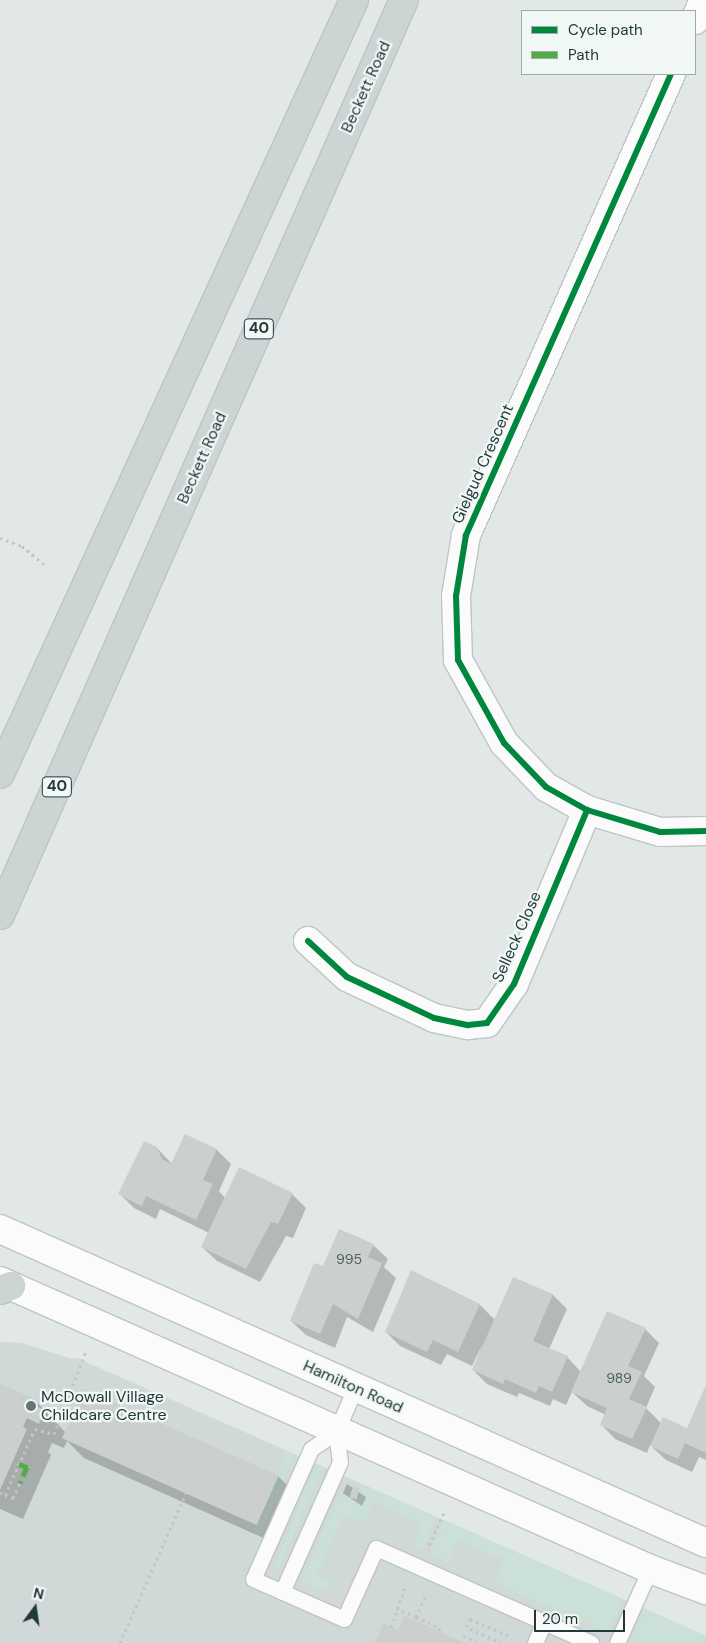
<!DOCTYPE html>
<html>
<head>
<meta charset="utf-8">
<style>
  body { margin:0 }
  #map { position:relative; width:706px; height:1643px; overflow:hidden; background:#e2e7e7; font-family:"DM Sans",sans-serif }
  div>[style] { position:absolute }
  .built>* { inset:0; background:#d0d9d7 }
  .green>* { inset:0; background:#cbe0d7 }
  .shadow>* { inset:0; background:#0003 }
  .building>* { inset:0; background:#cbd0cf; transform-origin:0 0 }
  .path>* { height:3px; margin-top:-1.5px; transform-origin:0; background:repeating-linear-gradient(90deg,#c0c7c7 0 2.5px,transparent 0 6.5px) }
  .roads { filter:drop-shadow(1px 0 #bfc4c4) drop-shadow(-1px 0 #bfc4c4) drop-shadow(0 1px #bfc4c4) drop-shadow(0 -1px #bfc4c4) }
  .lane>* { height:15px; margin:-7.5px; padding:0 7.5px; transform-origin:7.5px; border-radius:7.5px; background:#fbfbfb }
  .street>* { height:28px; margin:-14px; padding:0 14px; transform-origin:14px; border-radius:14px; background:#fbfbfb }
  .secondary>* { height:28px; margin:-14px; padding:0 14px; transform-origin:14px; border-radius:14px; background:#fbfbfb }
  .primary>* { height:28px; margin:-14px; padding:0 14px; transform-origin:14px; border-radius:14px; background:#ccd4d4 }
  .quiet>* { height:5px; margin-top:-2.5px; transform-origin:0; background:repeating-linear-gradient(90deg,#52ac46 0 10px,transparent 0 15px) }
  .cycleway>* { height:6px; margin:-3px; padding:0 3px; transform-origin:3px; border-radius:3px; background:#00873e }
  .dots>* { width:14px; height:14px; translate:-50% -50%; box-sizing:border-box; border:2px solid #f0f7f5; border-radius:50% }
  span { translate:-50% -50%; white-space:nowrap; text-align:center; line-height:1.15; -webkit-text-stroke:4.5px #f0f7f5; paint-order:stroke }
  .number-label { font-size:14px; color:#4c605f }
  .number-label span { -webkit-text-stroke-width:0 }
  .shield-label span { padding:1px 4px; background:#f0f7f5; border:1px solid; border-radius:4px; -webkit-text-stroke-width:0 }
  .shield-label { font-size:15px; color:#213939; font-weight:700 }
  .street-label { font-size:16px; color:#213939 }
  .poi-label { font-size:16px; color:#213939 }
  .left { translate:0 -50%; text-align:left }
  .legend { position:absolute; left:521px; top:10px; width:175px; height:65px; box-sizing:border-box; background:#f0f7f5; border:1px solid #9dabaa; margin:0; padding:6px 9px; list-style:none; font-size:15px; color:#213939 }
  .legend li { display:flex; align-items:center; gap:10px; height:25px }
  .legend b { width:25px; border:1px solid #9dabaa }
  .north { position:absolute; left:10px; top:1583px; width:50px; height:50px; -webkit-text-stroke:4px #f0f7f5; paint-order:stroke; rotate:14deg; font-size:14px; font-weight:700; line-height:20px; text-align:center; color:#213939 }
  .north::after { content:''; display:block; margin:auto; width:18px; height:22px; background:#213939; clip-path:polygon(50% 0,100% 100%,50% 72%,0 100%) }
  .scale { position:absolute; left:534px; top:1610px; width:91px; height:22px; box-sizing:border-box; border:2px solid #213939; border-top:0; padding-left:6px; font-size:15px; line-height:18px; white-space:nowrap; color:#213939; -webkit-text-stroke:4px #f0f7f5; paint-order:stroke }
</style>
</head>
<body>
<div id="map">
  <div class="built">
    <div style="clip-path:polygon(0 1342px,22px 1343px,72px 1359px,77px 1358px,706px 1636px,706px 1643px,0 1643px)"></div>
  </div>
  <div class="green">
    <div style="clip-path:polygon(284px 1450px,295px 1455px,259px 1537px,252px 1534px,279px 1475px)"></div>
    <div style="clip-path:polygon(317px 1464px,324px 1467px,279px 1568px,273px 1568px)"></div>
    <div style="clip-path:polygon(362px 1484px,437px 1517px,422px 1550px,412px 1546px,422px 1523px,373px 1502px,363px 1524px,343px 1516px,317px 1575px,331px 1581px,326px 1592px,301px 1581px,340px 1493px,355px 1500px)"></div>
    <div style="clip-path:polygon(444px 1520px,619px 1597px,619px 1610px,608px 1633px,495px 1583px,504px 1560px,458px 1540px,448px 1562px,429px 1554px)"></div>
    <div style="clip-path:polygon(644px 1608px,706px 1636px,706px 1643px,630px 1643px)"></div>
  </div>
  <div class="shadow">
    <div style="clip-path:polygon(186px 1135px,217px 1150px,231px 1164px,219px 1191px,225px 1198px,292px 1194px,306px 1208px,293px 1238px,286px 1236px,260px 1282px,217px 1261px,202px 1247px,209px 1233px,160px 1209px,156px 1219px,134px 1208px,120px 1194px,157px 1148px,172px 1164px)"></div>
    <div style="clip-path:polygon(373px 1245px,388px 1259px,384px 1267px,396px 1278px,373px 1332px,347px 1317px,335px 1348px,306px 1335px,291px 1321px,324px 1268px)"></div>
    <div style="clip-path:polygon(411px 1272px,480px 1305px,495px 1320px,514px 1278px,553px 1295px,567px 1309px,549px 1349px,567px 1357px,581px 1372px,645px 1329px,659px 1343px,644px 1376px,655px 1387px,646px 1408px,661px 1423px,688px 1429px,706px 1389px,706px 1460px,699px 1457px,692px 1472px,666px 1460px,650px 1445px,647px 1453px,615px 1439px,601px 1424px,606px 1415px,587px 1406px,572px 1392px,566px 1405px,553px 1399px,550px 1406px,519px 1393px,517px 1397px,487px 1384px,473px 1370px,482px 1345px,472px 1366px,447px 1354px,441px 1365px,400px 1346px,386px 1332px)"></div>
    <div style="clip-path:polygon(0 1385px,35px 1400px,66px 1433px,278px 1476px,298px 1496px,277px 1544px,84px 1458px,67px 1441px,64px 1448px,52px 1443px,48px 1452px,51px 1455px,23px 1519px,0 1509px)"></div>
    <div style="clip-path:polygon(347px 1484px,366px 1497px,362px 1506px,343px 1493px)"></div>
  </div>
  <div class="building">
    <div style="clip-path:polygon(185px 1134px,217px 1149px,203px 1180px,213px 1184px,196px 1220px,146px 1196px,142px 1206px,118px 1194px,144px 1141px,157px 1147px,162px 1159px,171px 1164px)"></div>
    <div style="clip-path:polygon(239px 1167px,293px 1193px,278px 1224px,271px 1222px,246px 1269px,201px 1247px)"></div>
    <div style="clip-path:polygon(339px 1229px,374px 1244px,368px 1257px,382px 1263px,358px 1319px,333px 1304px,320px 1334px,290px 1321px,314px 1263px,323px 1266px)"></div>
    <div style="clip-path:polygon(411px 1270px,480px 1304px,458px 1352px,433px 1340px,427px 1352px,385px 1332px)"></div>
    <div style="clip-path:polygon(513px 1277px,553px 1294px,533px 1341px,568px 1356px,552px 1392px,539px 1386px,536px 1393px,505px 1379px,503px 1384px,472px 1370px)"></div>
    <div style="clip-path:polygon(607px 1311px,646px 1328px,628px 1366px,642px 1372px,629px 1399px,647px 1407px,632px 1439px,600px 1425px,607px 1408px,571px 1392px)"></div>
    <div style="clip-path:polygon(0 1384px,36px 1399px,33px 1405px,45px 1410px,39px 1424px,27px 1418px,23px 1427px,27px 1429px,0 1490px)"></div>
    <div style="clip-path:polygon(706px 1385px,706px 1453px,685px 1443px,678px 1459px,650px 1446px,663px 1417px,687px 1428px)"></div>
    <div style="left:84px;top:1389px;width:213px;height:54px;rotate:24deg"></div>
    <div style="left:353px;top:1486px;width:7px;height:12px;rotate:16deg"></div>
    <div style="clip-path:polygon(404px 1616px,418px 1622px,465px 1643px,375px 1643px,383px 1623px,398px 1630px)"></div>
  </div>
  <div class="path">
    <div style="left:0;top:538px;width:23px;rotate:20deg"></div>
    <div style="left:22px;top:546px;width:31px;rotate:40deg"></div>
    <div style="left:0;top:1492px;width:6px;rotate:31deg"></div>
    <div style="left:5px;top:1495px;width:72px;rotate:-65.6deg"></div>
    <div style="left:35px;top:1429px;width:20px;rotate:15deg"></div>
    <div style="left:54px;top:1434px;width:89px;rotate:-68.9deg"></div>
    <div style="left:5px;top:1495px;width:9px;rotate:21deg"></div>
    <div style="left:13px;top:1498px;width:17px;rotate:-65deg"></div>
    <div style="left:429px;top:1545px;width:38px;rotate:-65deg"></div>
    <div style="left:396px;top:1608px;width:22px;rotate:24deg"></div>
    <div style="left:416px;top:1617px;width:24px;rotate:-66deg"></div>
    <div style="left:416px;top:1617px;width:26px;rotate:25deg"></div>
    <div style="left:440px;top:1628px;width:3px;rotate:108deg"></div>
    <div style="left:391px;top:1627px;width:45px;rotate:-70.3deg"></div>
    <div style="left:463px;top:1636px;width:17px;rotate:24deg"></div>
    <div style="left:120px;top:1643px;width:164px;rotate:-66.3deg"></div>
    <div style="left:502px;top:1643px;width:39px;rotate:-156deg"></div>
    <div style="left:466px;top:1627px;width:9px;rotate:-63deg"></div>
    <div style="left:470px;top:1619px;width:46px;rotate:23.2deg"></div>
  </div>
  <div class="roads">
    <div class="lane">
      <div style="left:336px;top:1432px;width:30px;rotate:146deg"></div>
      <div style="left:311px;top:1449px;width:142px;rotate:114deg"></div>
      <div style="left:253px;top:1579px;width:99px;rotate:23.7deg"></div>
      <div style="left:344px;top:1619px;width:78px;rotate:-65.7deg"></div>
      <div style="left:376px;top:1548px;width:235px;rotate:23.8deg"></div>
      <div style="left:282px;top:1592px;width:142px;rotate:-66deg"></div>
      <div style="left:340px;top:1462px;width:30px;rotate:-98deg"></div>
      <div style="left:336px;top:1432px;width:48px;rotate:-66.6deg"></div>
      <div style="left:535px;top:1643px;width:23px;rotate:-67deg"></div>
      <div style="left:617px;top:1643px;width:81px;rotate:-66deg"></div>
    </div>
    <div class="street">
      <div style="left:695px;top:20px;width:22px;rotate:-66deg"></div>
      <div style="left:671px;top:74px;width:505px;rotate:113.97deg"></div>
      <div style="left:466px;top:535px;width:62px;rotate:99.3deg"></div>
      <div style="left:456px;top:596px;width:64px;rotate:88.2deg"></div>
      <div style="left:458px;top:660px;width:95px;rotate:61deg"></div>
      <div style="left:504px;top:743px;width:61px;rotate:46.3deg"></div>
      <div style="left:546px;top:787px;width:47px;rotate:29.3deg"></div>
      <div style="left:587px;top:810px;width:76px;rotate:16.8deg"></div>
      <div style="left:660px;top:832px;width:46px;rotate:-1.2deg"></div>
      <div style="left:308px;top:941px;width:53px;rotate:42.7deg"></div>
      <div style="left:347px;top:977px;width:96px;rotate:25.2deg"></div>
      <div style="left:434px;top:1018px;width:35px;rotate:12deg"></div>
      <div style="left:468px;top:1025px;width:19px;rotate:-6deg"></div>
      <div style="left:487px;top:1023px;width:47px;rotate:-55.3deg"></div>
      <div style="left:514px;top:984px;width:189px;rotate:-67.2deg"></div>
    </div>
    <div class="secondary">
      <div style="left:0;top:1229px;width:773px;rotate:23.98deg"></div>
      <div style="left:0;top:1281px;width:711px;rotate:23.9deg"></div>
      <div style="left:650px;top:1569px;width:60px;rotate:20.6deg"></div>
    </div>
    <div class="primary">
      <div style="left:0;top:774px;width:851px;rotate:-65.42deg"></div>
      <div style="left:0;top:915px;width:1000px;rotate:-66.18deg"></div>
      <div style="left:0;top:1290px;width:12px;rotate:-20deg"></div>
    </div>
  </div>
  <div class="quiet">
    <div style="left:19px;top:1464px;width:9px;rotate:21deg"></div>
    <div style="left:27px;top:1467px;width:17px;rotate:114deg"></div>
  </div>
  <div class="cycleway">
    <div style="left:671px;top:74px;width:505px;rotate:113.97deg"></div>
    <div style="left:466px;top:535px;width:62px;rotate:99.3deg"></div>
    <div style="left:456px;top:596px;width:64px;rotate:88.2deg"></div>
    <div style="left:458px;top:660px;width:95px;rotate:61deg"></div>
    <div style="left:504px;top:743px;width:61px;rotate:46.3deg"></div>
    <div style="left:546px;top:787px;width:47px;rotate:29.3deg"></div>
    <div style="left:587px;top:810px;width:76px;rotate:16.8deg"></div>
    <div style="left:660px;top:832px;width:46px;rotate:-1.2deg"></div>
    <div style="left:308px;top:941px;width:53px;rotate:42.7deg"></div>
    <div style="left:347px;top:977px;width:96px;rotate:25.2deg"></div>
    <div style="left:434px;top:1018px;width:35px;rotate:12deg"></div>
    <div style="left:468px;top:1025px;width:19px;rotate:-6deg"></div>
    <div style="left:487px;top:1023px;width:47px;rotate:-55.3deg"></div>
    <div style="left:514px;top:984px;width:189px;rotate:-67.2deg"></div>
  </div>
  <div class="dots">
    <div style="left:31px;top:1406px;background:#657676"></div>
  </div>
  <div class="number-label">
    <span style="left:349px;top:1259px">995</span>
    <span style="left:619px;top:1378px">989</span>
  </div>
  <div class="shield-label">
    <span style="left:259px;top:329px">40</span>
    <span style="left:57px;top:787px">40</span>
  </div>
  <div class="street-label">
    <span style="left:366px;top:87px;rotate:-66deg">Beckett Road</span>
    <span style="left:202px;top:458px;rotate:-66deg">Beckett Road</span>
    <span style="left:483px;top:464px;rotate:-66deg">Gielgud Crescent</span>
    <span style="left:517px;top:937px;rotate:-66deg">Selleck Close</span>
    <span style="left:353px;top:1387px;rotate:24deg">Hamilton Road</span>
  </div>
  <div class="poi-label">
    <span class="left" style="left:41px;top:1406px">McDowall Village<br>Childcare Centre</span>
  </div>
  <ul class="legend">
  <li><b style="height:6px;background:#00873e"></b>Cycle path</li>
  <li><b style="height:6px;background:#52ac46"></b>Path</li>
  </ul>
  <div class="north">N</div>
  <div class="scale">20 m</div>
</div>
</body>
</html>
